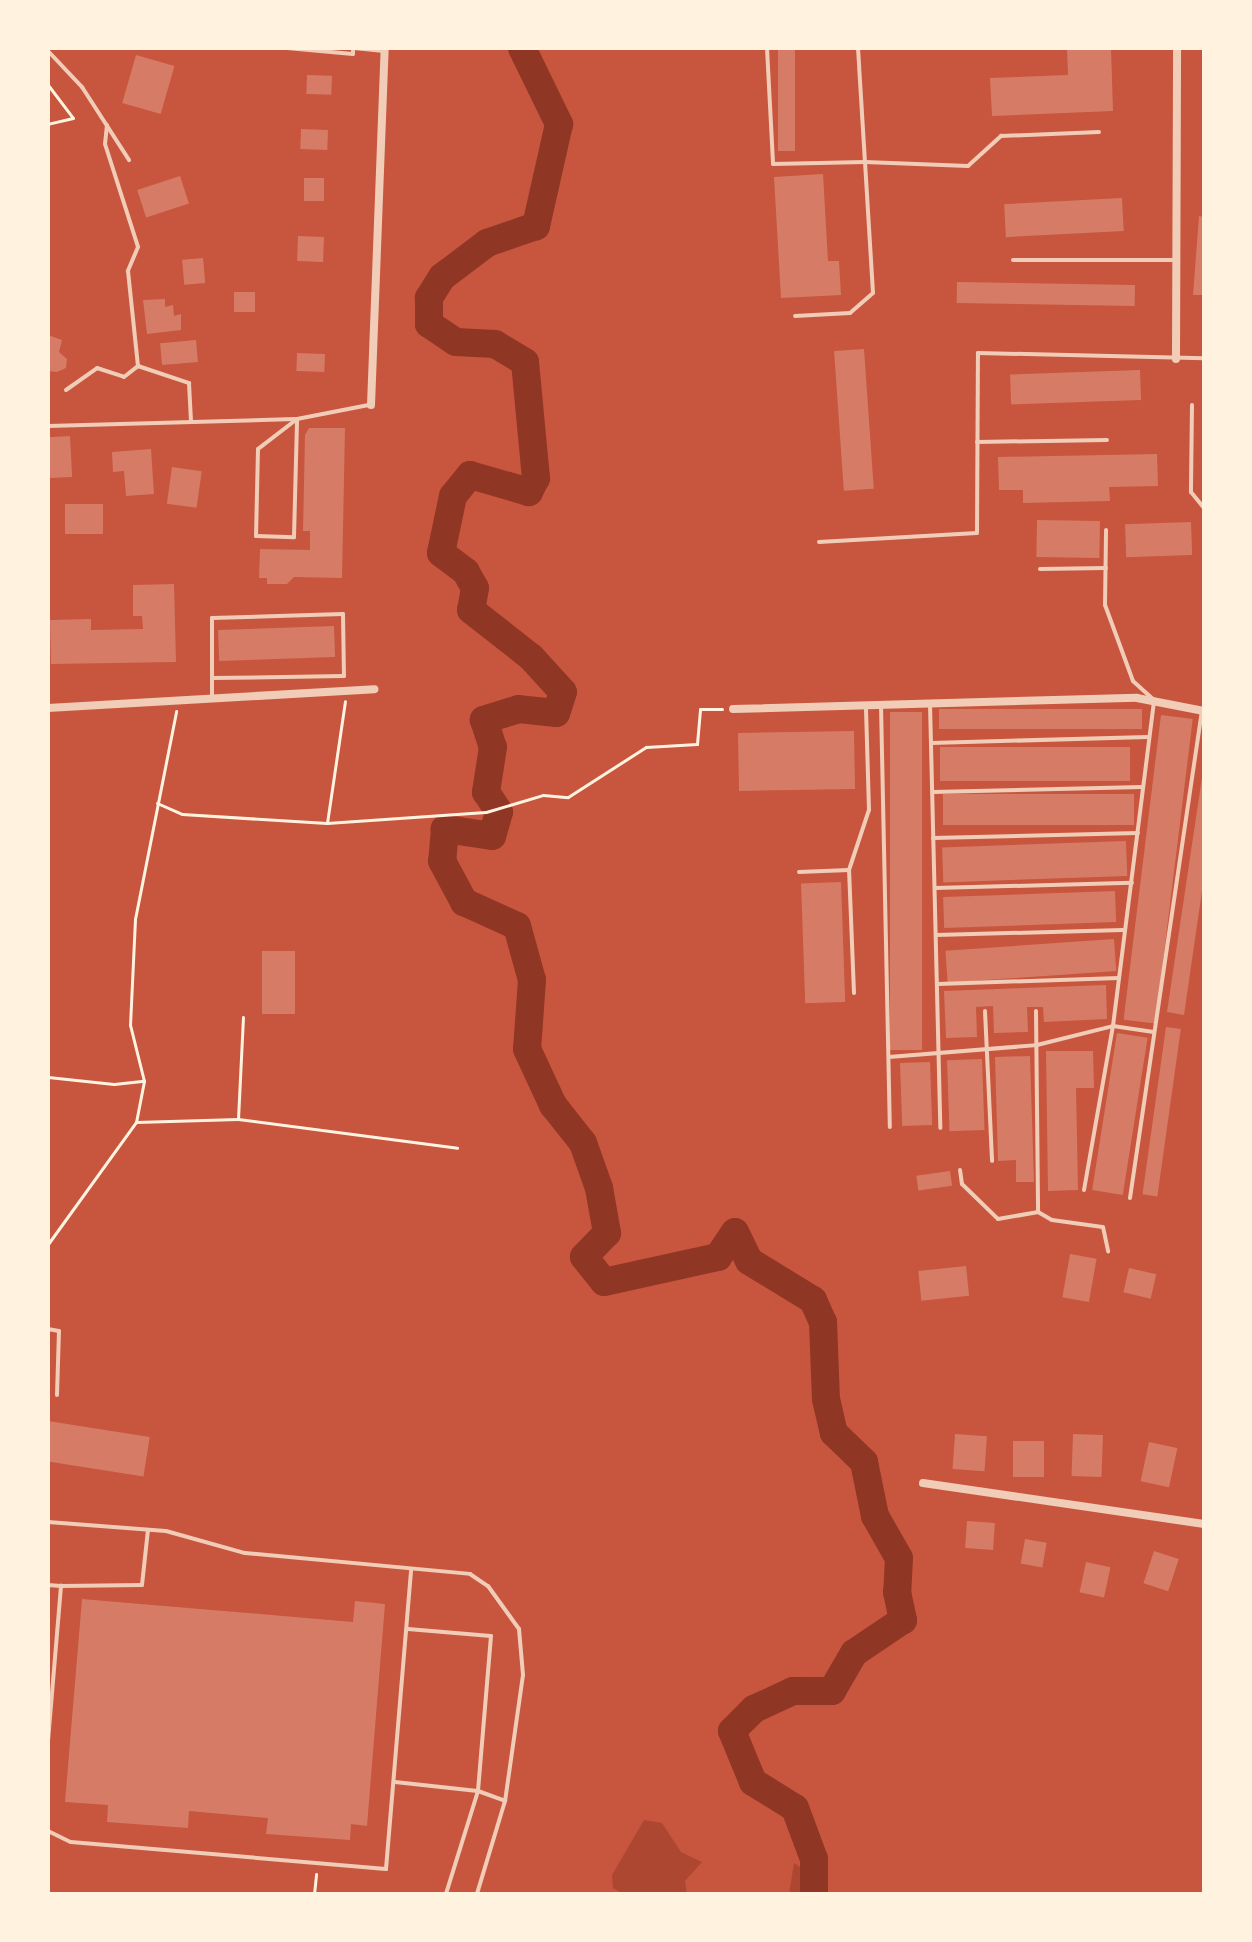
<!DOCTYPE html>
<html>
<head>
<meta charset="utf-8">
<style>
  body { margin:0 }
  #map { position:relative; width:1252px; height:1942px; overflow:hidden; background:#c8553d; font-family:Mulish,sans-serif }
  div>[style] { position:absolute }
  .green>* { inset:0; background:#ae4732 }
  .river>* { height:28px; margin:-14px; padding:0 14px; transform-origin:14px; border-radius:14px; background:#8f3625 }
  .building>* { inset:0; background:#d67c66; transform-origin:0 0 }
  .path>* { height:3px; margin:-1.5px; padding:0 1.5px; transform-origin:1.5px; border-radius:1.5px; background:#fff3e0 }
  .service>* { height:4px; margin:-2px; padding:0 2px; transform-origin:2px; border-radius:2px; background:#f1ccb7 }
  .minor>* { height:8px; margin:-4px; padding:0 4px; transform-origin:4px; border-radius:4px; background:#f1ccb7 }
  span { translate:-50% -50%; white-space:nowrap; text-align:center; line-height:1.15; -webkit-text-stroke:8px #fff3e0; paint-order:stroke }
  .frame { position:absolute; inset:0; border:50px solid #fff3e0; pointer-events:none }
</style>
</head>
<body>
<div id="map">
  <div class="green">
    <div style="clip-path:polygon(644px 1820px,662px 1823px,681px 1852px,702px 1862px,685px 1881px,687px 1894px,623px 1894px,613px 1888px,612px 1875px)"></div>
    <div style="clip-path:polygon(794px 1863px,820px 1881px,828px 1894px,789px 1894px)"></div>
  </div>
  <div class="river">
    <div style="left:522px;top:48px;width:85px;rotate:64deg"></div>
    <div style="left:559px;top:124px;width:105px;rotate:102.7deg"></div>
    <div style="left:536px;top:226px;width:52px;rotate:160.9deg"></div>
    <div style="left:487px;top:243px;width:56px;rotate:142.9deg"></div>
    <div style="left:442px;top:277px;width:25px;rotate:122deg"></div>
    <div style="left:429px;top:298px;width:26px;rotate:90deg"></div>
    <div style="left:429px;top:324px;width:32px;rotate:34deg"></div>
    <div style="left:456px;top:342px;width:39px;rotate:3deg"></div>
    <div style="left:495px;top:344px;width:35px;rotate:31deg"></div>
    <div style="left:525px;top:362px;width:117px;rotate:84.6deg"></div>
    <div style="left:536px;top:478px;width:16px;rotate:117deg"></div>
    <div style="left:529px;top:492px;width:61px;rotate:-163.9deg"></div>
    <div style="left:470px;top:475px;width:27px;rotate:129deg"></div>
    <div style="left:453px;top:496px;width:58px;rotate:101.9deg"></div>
    <div style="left:441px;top:553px;width:31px;rotate:37deg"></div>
    <div style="left:466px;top:572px;width:18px;rotate:61deg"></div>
    <div style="left:475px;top:588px;width:22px;rotate:100deg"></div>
    <div style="left:471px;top:610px;width:76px;rotate:38.1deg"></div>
    <div style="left:531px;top:657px;width:47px;rotate:47.6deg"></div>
    <div style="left:563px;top:692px;width:22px;rotate:108deg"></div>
    <div style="left:556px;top:713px;width:37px;rotate:-174deg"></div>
    <div style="left:519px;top:709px;width:37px;rotate:163deg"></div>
    <div style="left:484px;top:720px;width:28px;rotate:72deg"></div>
    <div style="left:493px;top:747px;width:46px;rotate:98.8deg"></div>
    <div style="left:486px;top:792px;width:24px;rotate:57deg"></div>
    <div style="left:499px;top:812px;width:25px;rotate:106deg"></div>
    <div style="left:492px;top:836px;width:48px;rotate:-171.5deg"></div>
    <div style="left:445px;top:829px;width:32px;rotate:95deg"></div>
    <div style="left:442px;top:861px;width:47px;rotate:61.8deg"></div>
    <div style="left:464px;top:902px;width:58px;rotate:24.4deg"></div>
    <div style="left:517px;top:926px;width:56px;rotate:74.5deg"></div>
    <div style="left:532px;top:980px;width:69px;rotate:94.1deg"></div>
    <div style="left:527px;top:1049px;width:62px;rotate:65.1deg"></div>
    <div style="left:553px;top:1105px;width:48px;rotate:51.7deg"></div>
    <div style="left:583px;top:1143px;width:48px;rotate:70.4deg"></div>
    <div style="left:599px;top:1188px;width:46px;rotate:79.9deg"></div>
    <div style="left:607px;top:1233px;width:33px;rotate:134deg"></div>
    <div style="left:584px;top:1257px;width:32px;rotate:51deg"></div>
    <div style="left:604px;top:1282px;width:117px;rotate:-12.4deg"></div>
    <div style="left:718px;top:1257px;width:30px;rotate:-56deg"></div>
    <div style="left:735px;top:1232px;width:32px;rotate:64deg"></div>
    <div style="left:749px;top:1261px;width:75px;rotate:31.4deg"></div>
    <div style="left:813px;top:1300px;width:24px;rotate:66deg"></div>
    <div style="left:823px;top:1322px;width:77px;rotate:87.8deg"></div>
    <div style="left:826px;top:1399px;width:35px;rotate:77deg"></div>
    <div style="left:834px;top:1433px;width:42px;rotate:44deg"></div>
    <div style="left:864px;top:1462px;width:55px;rotate:78.5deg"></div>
    <div style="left:875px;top:1516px;width:48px;rotate:60.3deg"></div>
    <div style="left:899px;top:1558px;width:34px;rotate:93deg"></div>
    <div style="left:897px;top:1592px;width:29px;rotate:78deg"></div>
    <div style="left:903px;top:1620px;width:59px;rotate:146deg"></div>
    <div style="left:854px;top:1653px;width:44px;rotate:120.1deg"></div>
    <div style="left:832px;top:1691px;width:39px;rotate:180deg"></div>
    <div style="left:793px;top:1691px;width:43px;rotate:155.2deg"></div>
    <div style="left:754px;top:1709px;width:31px;rotate:135deg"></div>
    <div style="left:732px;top:1731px;width:55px;rotate:67.6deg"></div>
    <div style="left:753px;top:1782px;width:49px;rotate:31.8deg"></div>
    <div style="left:795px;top:1808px;width:54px;rotate:69.6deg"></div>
    <div style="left:814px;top:1859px;width:35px;rotate:90deg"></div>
  </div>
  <div class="building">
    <div style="left:778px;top:48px;width:17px;height:103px"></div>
    <div style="clip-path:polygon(1067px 48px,1111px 48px,1113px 111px,992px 116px,990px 78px,1068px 75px)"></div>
    <div style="left:136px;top:55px;width:40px;height:50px;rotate:16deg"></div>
    <div style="left:307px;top:75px;width:25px;height:19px;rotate:2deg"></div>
    <div style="left:301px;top:129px;width:27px;height:20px;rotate:2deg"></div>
    <div style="clip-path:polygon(823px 174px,828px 261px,839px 261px,841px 295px,781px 298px,774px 177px)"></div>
    <div style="left:180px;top:176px;width:29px;height:45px;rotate:72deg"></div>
    <div style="left:304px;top:178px;width:20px;height:23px"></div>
    <div style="left:1122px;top:198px;width:33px;height:118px;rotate:87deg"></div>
    <div style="clip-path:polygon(1199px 216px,1204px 217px,1204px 295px,1193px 295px)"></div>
    <div style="left:298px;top:236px;width:26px;height:25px;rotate:2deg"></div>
    <div style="left:203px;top:258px;width:25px;height:21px;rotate:85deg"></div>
    <div style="left:957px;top:282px;width:178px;height:21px;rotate:1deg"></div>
    <div style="left:234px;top:292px;width:21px;height:20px"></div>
    <div style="clip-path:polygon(165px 299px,165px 307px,173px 305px,174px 316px,181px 314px,181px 330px,147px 334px,143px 300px)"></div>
    <div style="clip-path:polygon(48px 335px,62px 340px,59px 352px,67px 359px,66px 368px,57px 372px,48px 371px)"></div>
    <div style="left:196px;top:340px;width:22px;height:36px;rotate:85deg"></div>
    <div style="left:864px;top:349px;width:140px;height:30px;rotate:86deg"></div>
    <div style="left:297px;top:353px;width:28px;height:18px;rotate:2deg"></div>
    <div style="left:1140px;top:370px;width:30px;height:130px;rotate:88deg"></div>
    <div style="clip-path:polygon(309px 428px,345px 428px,342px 578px,294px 577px,287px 584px,267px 584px,267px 578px,259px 578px,260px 549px,310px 550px,310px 531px,303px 531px,305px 435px)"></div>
    <div style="left:70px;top:436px;width:41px;height:22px;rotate:87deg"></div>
    <div style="clip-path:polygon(151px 449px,154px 494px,126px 496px,124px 471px,113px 472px,112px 452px)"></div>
    <div style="clip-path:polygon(1157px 454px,1158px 486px,1109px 487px,1110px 501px,1023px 503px,1023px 490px,999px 490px,998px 457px)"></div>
    <div style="left:172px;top:467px;width:30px;height:37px;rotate:8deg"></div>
    <div style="left:65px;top:504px;width:38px;height:30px"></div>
    <div style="left:1037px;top:520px;width:63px;height:37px;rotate:1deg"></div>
    <div style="left:1191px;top:522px;width:33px;height:66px;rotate:88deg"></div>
    <div style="clip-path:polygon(174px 584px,176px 662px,51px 664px,50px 620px,91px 619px,91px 630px,143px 629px,142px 616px,133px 616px,133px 585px)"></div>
    <div style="left:334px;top:626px;width:31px;height:116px;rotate:88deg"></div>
    <div style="left:1142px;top:709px;width:20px;height:203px;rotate:90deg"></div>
    <div style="left:890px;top:712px;width:32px;height:338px"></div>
    <div style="left:1161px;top:715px;width:32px;height:307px;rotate:7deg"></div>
    <div style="left:854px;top:731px;width:58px;height:116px;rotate:89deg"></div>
    <div style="left:1130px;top:747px;width:34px;height:190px;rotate:90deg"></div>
    <div style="clip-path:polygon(1204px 764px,1204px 877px,1184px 1015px,1167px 1012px)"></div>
    <div style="left:1134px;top:794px;width:31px;height:191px;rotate:90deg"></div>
    <div style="left:1126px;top:841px;width:35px;height:184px;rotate:88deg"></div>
    <div style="left:841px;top:882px;width:120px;height:40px;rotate:88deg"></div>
    <div style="left:1115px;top:891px;width:31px;height:172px;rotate:88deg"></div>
    <div style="left:1114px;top:939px;width:32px;height:169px;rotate:86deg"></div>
    <div style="left:262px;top:951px;width:33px;height:63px"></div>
    <div style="clip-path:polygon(1106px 985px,1107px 1019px,1044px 1022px,1043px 1007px,1027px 1007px,1028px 1032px,994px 1033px,993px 1006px,976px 1007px,977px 1037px,946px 1038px,944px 991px)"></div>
    <div style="left:1166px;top:1027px;width:15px;height:169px;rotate:8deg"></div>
    <div style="left:1117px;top:1033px;width:31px;height:159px;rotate:9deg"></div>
    <div style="clip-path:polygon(1046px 1051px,1093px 1051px,1094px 1088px,1076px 1088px,1078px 1190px,1048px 1191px)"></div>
    <div style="clip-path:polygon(1030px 1056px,1034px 1182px,1016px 1182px,1016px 1160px,998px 1161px,995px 1057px)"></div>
    <div style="left:982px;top:1059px;width:71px;height:35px;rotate:88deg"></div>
    <div style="left:930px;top:1062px;width:63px;height:30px;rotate:88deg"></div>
    <div style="left:950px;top:1171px;width:15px;height:34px;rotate:82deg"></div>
    <div style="left:1070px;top:1254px;width:27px;height:44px;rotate:10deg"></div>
    <div style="left:966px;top:1266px;width:30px;height:48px;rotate:84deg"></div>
    <div style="left:1129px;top:1268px;width:28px;height:25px;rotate:13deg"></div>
    <div style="left:48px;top:1421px;width:103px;height:40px;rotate:9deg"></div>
    <div style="left:955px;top:1434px;width:32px;height:35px;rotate:4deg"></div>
    <div style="left:1073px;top:1434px;width:30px;height:42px;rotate:2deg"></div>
    <div style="left:1044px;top:1441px;width:36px;height:31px;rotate:90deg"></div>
    <div style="left:1149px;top:1442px;width:29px;height:40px;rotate:12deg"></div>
    <div style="left:967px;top:1521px;width:28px;height:27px;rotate:4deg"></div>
    <div style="left:1025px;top:1539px;width:22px;height:25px;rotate:10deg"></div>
    <div style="left:1154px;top:1551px;width:26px;height:34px;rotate:18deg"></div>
    <div style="left:1086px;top:1562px;width:25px;height:31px;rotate:12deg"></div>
    <div style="clip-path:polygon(82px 1599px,353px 1622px,355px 1601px,385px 1604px,367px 1826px,351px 1824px,350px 1840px,266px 1834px,268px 1818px,189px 1811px,188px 1828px,107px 1822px,108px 1805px,65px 1802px)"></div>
  </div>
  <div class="path">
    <div style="left:48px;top:85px;width:41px;rotate:52.9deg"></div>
    <div style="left:73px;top:118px;width:26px;rotate:167deg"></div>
    <div style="left:157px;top:803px;width:27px;rotate:24deg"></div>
    <div style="left:182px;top:814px;width:145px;rotate:3.6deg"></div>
    <div style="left:327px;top:823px;width:123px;rotate:-81.6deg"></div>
    <div style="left:327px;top:823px;width:159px;rotate:-4deg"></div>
    <div style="left:486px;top:812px;width:59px;rotate:-16.6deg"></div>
    <div style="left:543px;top:795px;width:25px;rotate:5deg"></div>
    <div style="left:568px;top:797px;width:93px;rotate:-32.7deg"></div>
    <div style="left:646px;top:747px;width:51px;rotate:-3.4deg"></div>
    <div style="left:697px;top:744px;width:35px;rotate:-85deg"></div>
    <div style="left:700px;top:709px;width:22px"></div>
    <div style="left:48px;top:1077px;width:66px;rotate:6.1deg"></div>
    <div style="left:114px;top:1084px;width:30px;rotate:-6deg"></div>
    <div style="left:144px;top:1081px;width:42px;rotate:101deg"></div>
    <div style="left:144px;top:1081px;width:58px;rotate:-104deg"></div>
    <div style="left:130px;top:1025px;width:106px;rotate:-87.3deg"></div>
    <div style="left:135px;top:919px;width:212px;rotate:-78.8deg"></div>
    <div style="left:238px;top:1119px;width:221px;rotate:7.5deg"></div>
    <div style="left:48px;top:1244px;width:150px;rotate:-54.2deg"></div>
    <div style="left:136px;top:1122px;width:102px;rotate:-1.7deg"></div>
    <div style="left:238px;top:1119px;width:102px;rotate:-87.2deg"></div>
    <div style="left:314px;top:1894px;width:20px;rotate:-84deg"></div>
  </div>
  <div class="service">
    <div style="left:287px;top:48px;width:66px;rotate:5.2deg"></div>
    <div style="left:353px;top:54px;width:6px;rotate:-90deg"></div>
    <div style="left:354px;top:48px;width:30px;rotate:6deg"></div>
    <div style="left:767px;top:48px;width:116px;rotate:87deg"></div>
    <div style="left:773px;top:164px;width:92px;rotate:-1.2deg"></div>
    <div style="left:865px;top:162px;width:131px;rotate:86.5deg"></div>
    <div style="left:873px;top:293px;width:30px;rotate:139deg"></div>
    <div style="left:850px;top:313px;width:55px;rotate:176.9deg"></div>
    <div style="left:858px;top:48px;width:114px;rotate:86.5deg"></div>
    <div style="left:865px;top:162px;width:103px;rotate:2.2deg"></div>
    <div style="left:968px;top:166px;width:45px;rotate:-42.3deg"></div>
    <div style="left:1001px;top:136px;width:98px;rotate:-2.3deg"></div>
    <div style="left:48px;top:51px;width:50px;rotate:46.6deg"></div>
    <div style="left:82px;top:87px;width:87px;rotate:57.2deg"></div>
    <div style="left:107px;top:125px;width:19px;rotate:96deg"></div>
    <div style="left:105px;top:144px;width:108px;rotate:72.2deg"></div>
    <div style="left:138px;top:247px;width:26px;rotate:113deg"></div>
    <div style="left:128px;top:271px;width:96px;rotate:84deg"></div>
    <div style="left:1013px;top:260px;width:163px"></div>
    <div style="left:66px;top:390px;width:38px;rotate:-35deg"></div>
    <div style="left:97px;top:368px;width:28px;rotate:18deg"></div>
    <div style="left:124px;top:377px;width:18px;rotate:-38deg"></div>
    <div style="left:138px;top:366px;width:54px;rotate:18.4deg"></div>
    <div style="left:189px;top:383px;width:39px;rotate:87deg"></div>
    <div style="left:1192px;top:405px;width:87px;rotate:90.7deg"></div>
    <div style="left:1191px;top:492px;width:21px;rotate:51deg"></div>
    <div style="left:297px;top:419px;width:49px;rotate:142.4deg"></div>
    <div style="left:258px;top:449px;width:87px;rotate:91.3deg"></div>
    <div style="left:256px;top:536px;width:38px;rotate:2deg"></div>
    <div style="left:294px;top:537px;width:118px;rotate:-88.5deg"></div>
    <div style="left:297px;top:419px;width:73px;rotate:-11deg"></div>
    <div style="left:48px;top:426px;width:247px;rotate:-1.6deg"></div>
    <div style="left:977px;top:442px;width:130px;rotate:-0.9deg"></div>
    <div style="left:819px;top:542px;width:158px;rotate:-3.3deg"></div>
    <div style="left:977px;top:533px;width:180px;rotate:-89.7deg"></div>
    <div style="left:978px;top:353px;width:226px;rotate:1.3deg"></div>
    <div style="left:1040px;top:569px;width:66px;rotate:-0.9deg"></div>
    <div style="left:212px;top:697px;width:79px;rotate:-90deg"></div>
    <div style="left:212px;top:618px;width:131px;rotate:-1.7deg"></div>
    <div style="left:343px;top:614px;width:62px;rotate:89.1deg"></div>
    <div style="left:344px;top:676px;width:132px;rotate:179.1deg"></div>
    <div style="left:930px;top:704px;width:424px;rotate:88.6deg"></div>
    <div style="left:881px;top:705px;width:422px;rotate:88.8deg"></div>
    <div style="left:931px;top:743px;width:217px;rotate:-1.6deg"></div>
    <div style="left:933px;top:792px;width:209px;rotate:-1.4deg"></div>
    <div style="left:933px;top:838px;width:205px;rotate:-1.4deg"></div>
    <div style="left:799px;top:872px;width:50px;rotate:-2.3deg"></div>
    <div style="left:935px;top:888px;width:197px;rotate:-1.5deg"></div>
    <div style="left:936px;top:935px;width:187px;rotate:-1.5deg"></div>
    <div style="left:938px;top:984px;width:181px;rotate:-1.9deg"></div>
    <div style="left:854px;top:993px;width:123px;rotate:-92.3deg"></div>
    <div style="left:849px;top:870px;width:63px;rotate:-71.6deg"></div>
    <div style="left:869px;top:810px;width:104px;rotate:-91.7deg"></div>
    <div style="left:985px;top:1011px;width:150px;rotate:87.3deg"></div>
    <div style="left:1036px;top:1011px;width:201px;rotate:89.4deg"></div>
    <div style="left:889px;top:1057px;width:148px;rotate:-4.6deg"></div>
    <div style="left:1037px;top:1045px;width:78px;rotate:-14deg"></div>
    <div style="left:1113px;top:1026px;width:41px;rotate:8.3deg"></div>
    <div style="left:960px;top:1170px;width:14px;rotate:82deg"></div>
    <div style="left:962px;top:1184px;width:50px;rotate:44.2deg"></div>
    <div style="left:998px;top:1219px;width:41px;rotate:-9.9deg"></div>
    <div style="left:1038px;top:1212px;width:16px;rotate:30deg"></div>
    <div style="left:1052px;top:1220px;width:51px;rotate:7.8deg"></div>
    <div style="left:1103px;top:1227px;width:25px;rotate:78deg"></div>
    <div style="left:1084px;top:1190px;width:167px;rotate:-80deg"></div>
    <div style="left:1113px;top:1026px;width:329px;rotate:-82.8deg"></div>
    <div style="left:1154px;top:700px;width:28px;rotate:-138deg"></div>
    <div style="left:1133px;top:681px;width:81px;rotate:-110.2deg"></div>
    <div style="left:1105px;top:605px;width:75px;rotate:-89.2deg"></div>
    <div style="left:1130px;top:1198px;width:493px;rotate:-81.6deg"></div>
    <div style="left:48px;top:1329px;width:11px;rotate:10deg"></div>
    <div style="left:59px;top:1331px;width:64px;rotate:91.8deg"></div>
    <div style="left:48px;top:1522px;width:118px;rotate:4.4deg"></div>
    <div style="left:166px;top:1531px;width:82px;rotate:15.6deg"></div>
    <div style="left:245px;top:1553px;width:226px;rotate:5.3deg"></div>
    <div style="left:470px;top:1574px;width:22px;rotate:34deg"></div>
    <div style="left:488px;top:1586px;width:53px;rotate:54.2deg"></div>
    <div style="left:519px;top:1629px;width:46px;rotate:85deg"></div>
    <div style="left:523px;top:1675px;width:127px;rotate:98.1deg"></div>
    <div style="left:505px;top:1801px;width:97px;rotate:106.8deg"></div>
    <div style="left:48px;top:1585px;width:13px;rotate:4deg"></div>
    <div style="left:408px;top:1629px;width:83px;rotate:4.8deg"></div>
    <div style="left:491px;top:1636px;width:156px;rotate:94.8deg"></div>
    <div style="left:478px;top:1791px;width:108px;rotate:107.3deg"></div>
    <div style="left:48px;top:1741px;width:156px;rotate:-85.2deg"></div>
    <div style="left:61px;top:1586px;width:81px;rotate:-0.7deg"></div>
    <div style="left:142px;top:1585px;width:55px;rotate:-83.8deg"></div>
    <div style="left:395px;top:1782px;width:83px;rotate:6.2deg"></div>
    <div style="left:478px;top:1791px;width:29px;rotate:20deg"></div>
    <div style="left:48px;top:1831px;width:25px;rotate:26deg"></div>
    <div style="left:71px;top:1842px;width:316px;rotate:4.9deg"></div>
    <div style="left:386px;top:1869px;width:301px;rotate:-85.2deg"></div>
  </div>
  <div class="minor">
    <div style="left:1176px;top:359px;width:311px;rotate:-89.8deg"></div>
    <div style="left:371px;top:405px;width:357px;rotate:-87.8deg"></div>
    <div style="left:48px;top:708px;width:327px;rotate:-3.3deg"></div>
    <div style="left:733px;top:709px;width:404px;rotate:-1.6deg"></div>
    <div style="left:1137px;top:698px;width:68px;rotate:11deg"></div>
    <div style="left:923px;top:1483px;width:284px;rotate:8.3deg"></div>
  </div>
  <div class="frame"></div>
</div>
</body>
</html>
